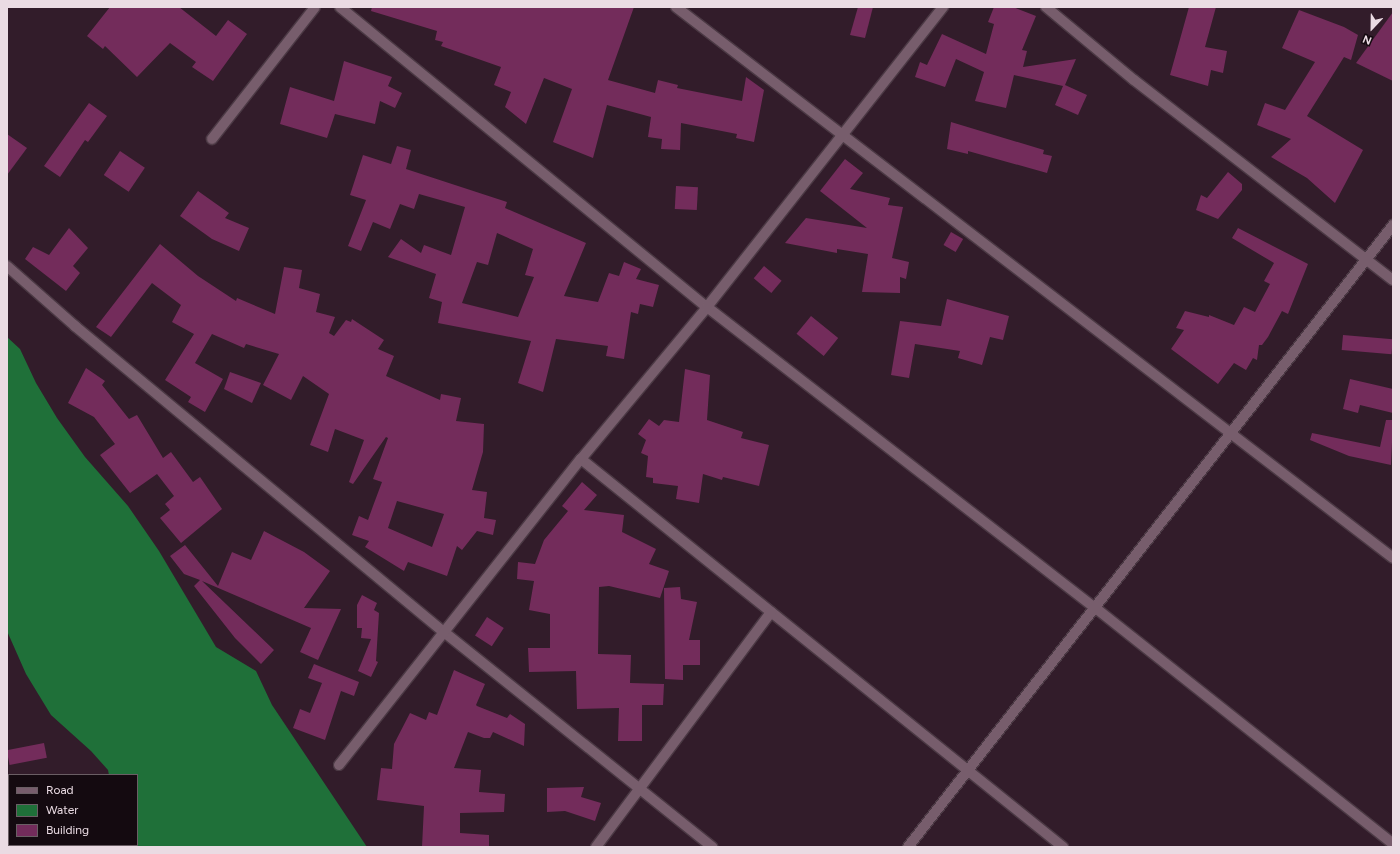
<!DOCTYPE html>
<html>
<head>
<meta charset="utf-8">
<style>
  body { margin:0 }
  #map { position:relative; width:1400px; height:854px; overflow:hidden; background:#321c2a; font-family:Figtree,sans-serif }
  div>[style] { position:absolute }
  .water>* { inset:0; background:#1f7039 }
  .building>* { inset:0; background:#732c5b; transform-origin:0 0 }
  .roads { filter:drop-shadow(1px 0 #4b3944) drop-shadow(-1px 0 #4b3944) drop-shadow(0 1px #4b3944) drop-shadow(0 -1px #4b3944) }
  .minor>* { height:10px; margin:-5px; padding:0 5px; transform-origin:5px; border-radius:5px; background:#775d6c }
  span { translate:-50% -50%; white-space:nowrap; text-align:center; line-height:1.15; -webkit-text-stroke:3px #140a10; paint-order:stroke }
  .frame { position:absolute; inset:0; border:8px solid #eadbe3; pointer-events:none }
  .legend { position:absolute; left:8px; top:774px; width:130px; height:72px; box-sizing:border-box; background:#140a10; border:1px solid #6a5e64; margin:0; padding:5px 7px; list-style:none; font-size:12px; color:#eadbe3 }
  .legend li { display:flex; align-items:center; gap:8px; height:20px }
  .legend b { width:20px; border:1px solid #6a5e64 }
  .north { position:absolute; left:1352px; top:8px; width:40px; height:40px; -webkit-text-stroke:3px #140a10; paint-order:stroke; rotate:202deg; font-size:11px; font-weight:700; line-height:16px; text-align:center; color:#eadbe3 }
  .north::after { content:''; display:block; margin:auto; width:14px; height:18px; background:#eadbe3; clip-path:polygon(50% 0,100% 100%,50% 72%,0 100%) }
</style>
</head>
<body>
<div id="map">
  <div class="water">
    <div style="clip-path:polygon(7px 337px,20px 349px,36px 383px,57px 418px,85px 457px,128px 506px,159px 551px,216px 647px,256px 671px,272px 705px,367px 847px,121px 847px,121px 845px,137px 845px,137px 775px,109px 775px,108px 770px,91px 751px,51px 715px,26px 674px,7px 631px)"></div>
  </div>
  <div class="building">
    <div style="clip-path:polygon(110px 7px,179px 7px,216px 36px,228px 20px,247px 34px,213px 81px,192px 67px,196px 62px,170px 43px,137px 77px,105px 46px,103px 49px,87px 36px)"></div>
    <div style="clip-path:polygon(372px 7px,634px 7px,608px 80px,655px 93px,658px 80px,678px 85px,677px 88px,742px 101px,746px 77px,764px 90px,754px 142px,736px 138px,737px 134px,681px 123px,680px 150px,661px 149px,662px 139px,648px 137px,651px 117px,607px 105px,593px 158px,553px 142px,572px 89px,544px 78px,526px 124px,505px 107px,511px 92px,494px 85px,501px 67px,441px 46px,443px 42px,435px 40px,437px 31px,371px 11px)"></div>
    <div style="clip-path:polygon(858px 7px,873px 7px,865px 38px,850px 35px)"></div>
    <div style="clip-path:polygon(994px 7px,1013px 7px,1036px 16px,1022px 50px,1027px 51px,1023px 67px,1076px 59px,1065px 85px,1087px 95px,1078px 115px,1055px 105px,1063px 86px,1014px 75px,1006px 108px,975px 101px,984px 72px,956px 59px,945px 87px,915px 77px,920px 62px,927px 65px,942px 34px,986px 54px,994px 24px,988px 22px)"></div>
    <div style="clip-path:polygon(1189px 7px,1216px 7px,1205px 47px,1227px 51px,1223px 73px,1211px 70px,1208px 86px,1170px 75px)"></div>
    <div style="clip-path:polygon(1299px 10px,1344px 27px,1358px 35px,1351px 60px,1344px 57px,1307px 116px,1363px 150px,1335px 203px,1307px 178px,1271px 157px,1291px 139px,1257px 125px,1265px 103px,1285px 110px,1315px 62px,1282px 48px)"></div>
    <div style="clip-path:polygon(1393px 12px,1393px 81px,1356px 63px)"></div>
    <div style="clip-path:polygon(344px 61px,392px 77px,388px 86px,402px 93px,395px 108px,380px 101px,375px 124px,335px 114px,327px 138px,280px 124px,290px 87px,334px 101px)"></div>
    <div style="clip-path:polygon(89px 103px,107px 116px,88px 142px,85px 140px,60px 177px,44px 166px)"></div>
    <div style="clip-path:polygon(951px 122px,1044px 150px,1043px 154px,1052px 156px,1047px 173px,968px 151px,968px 154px,947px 149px)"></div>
    <div style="clip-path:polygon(7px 134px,27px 148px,7px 175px)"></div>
    <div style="clip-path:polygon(evenodd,397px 146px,411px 150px,406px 169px,507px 202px,505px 208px,586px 243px,564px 296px,598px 302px,609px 273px,619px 276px,624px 262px,641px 269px,636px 279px,659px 285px,653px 307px,640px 304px,638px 314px,631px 312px,624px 359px,606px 356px,608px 346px,556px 339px,543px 392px,518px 383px,531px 341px,438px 323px,442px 302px,429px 298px,436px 274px,388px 257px,401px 239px,421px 253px,424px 245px,451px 255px,465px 207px,419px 194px,414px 209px,400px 204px,390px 229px,373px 222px,361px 251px,348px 246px,366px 200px,350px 195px,363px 155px,391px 164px,397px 146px,497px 233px,533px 249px,525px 275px,534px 277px,518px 317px,462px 303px,477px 262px,488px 265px,497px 233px)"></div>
    <div style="left:120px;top:151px;width:30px;height:29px;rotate:34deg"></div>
    <div style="clip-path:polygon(845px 159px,863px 173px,850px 189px,890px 198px,888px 205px,903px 207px,892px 258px,909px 262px,906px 279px,900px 277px,900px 293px,862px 292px,868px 254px,837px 249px,837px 253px,785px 243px,806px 218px,867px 228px,820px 191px)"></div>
    <div style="clip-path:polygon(1228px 172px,1242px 184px,1242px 190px,1218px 219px,1196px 210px,1201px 195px,1207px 198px)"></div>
    <div style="left:676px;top:186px;width:22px;height:23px;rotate:3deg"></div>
    <div style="clip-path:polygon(198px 191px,229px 213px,225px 218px,249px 228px,239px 251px,212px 239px,180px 216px)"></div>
    <div style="clip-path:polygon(69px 228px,88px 248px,73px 266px,80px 273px,66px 291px,25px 259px,33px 247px,49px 255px)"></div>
    <div style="clip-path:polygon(1238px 228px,1308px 264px,1288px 314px,1282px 311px,1268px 337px,1262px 345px,1259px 345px,1257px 360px,1253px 358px,1246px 370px,1234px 363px,1218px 384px,1171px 349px,1184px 330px,1176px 328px,1185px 311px,1209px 317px,1209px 315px,1234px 325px,1244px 307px,1255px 312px,1270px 284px,1264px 281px,1274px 263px,1232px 238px)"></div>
    <div style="left:951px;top:232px;width:14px;height:15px;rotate:30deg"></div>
    <div style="clip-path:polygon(evenodd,160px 244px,198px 276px,236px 301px,237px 298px,275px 314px,284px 267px,302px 270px,299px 288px,320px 294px,316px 312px,335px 317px,329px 333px,334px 336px,346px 320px,351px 322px,352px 319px,384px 340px,378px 349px,394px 356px,386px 376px,440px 400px,441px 394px,461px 398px,456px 421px,484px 424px,483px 452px,472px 490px,487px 492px,484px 518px,496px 520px,493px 535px,477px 531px,462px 550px,457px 546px,447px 576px,408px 562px,404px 571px,365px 547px,369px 541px,352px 535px,359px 516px,368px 520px,373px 506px,382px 482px,373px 479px,388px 438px,386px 437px,353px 484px,349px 482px,364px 440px,335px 429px,328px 452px,310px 445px,329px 394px,303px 376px,291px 400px,263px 385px,279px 354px,246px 344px,244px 348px,212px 334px,195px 363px,223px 379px,205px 412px,188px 402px,191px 397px,165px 380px,194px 334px,172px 322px,181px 305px,152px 283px,111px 337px,96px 327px,160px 244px,397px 501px,444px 514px,432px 547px,388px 528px,397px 501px)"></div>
    <div style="left:764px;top:266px;width:23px;height:16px;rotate:40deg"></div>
    <div style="clip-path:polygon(947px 299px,1009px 316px,1003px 340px,990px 337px,982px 365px,958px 358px,960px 351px,915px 344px,909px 378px,891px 375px,900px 321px,941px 326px)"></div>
    <div style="left:811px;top:316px;width:35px;height:23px;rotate:39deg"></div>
    <div style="left:1343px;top:335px;width:50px;height:15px;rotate:5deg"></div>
    <div style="clip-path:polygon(86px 368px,105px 381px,102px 385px,129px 419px,137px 415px,163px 458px,171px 452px,193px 482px,200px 477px,222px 509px,181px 543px,160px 518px,170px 510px,165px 504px,174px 496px,157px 474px,130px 493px,100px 455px,115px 444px,94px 417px,68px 403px)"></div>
    <div style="clip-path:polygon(685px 369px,710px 375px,707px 420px,743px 432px,741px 438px,769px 445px,759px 486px,723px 477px,722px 480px,703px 474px,699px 503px,676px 499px,678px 486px,653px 483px,653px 478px,646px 477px,648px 456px,641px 453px,646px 440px,638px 434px,649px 419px,659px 426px,664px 420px,679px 422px)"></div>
    <div style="clip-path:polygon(230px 372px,261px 383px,252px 403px,224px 389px)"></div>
    <div style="clip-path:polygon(1350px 379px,1393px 389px,1393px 413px,1360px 405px,1358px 413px,1343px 409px)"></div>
    <div style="clip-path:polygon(1386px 420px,1393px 420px,1391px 465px,1349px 456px,1310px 440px,1312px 433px,1380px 447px)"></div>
    <div style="clip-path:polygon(582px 482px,597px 495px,584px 510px,624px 515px,622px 532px,656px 549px,649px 564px,669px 571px,660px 598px,609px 586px,599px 587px,598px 654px,631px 655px,630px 683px,664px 684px,663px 705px,642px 705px,642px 741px,618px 741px,619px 708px,577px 709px,576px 671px,529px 672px,528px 648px,550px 648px,550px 614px,529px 610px,534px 581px,517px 579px,518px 562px,535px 564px,544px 540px,568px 511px,562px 506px)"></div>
    <div style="clip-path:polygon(264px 531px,304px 552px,330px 571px,304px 608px,341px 609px,318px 660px,300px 652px,311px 628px,202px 581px,274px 650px,261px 664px,235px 638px,194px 586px,200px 580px,184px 574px,170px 556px,185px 545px,218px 586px,232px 552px,251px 560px)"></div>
    <div style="clip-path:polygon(680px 587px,681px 599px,697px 602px,689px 640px,700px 640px,700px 665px,683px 665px,683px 680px,665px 679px,664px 588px)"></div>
    <div style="clip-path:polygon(362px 595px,377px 603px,374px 610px,379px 613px,376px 661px,378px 662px,371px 677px,358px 671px,371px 639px,361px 638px,362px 628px,357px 628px,357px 605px)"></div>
    <div style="left:487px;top:617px;width:20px;height:22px;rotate:33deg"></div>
    <div style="clip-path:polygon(314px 664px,359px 682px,354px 696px,341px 691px,325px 740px,293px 728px,300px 709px,310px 713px,322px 683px,308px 678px)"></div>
    <div style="clip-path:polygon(454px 670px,485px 684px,476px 705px,477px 706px,507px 718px,510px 714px,525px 724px,524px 746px,493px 732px,490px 738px,484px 738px,468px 732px,454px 768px,481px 770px,479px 792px,505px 794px,504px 812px,460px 813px,460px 833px,489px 835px,489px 847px,422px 847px,424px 806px,377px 800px,381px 768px,392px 769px,394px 744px,410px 713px,426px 720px,429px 712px,437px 715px)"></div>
    <div style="left:44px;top:743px;width:15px;height:38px;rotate:79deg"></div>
    <div style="clip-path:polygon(584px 787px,581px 797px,601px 803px,595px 821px,565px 811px,547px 812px,547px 788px)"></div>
  </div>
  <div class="roads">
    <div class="minor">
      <div style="left:340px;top:7px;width:474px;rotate:39.3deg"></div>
      <div style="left:707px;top:307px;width:488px;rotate:37.8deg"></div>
      <div style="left:1093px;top:606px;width:383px;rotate:38.4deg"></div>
      <div style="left:676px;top:7px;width:904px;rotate:37.54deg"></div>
      <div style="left:1046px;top:7px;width:114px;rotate:39.7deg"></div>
      <div style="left:1134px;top:80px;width:327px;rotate:37.7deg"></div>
      <div style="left:212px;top:139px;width:167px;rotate:-52deg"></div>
      <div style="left:7px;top:266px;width:91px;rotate:41.4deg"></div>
      <div style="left:75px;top:326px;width:479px;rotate:39.7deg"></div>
      <div style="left:444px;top:632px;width:344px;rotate:38.7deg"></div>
      <div style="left:581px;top:459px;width:619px;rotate:38.83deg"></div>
      <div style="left:339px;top:765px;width:390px;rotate:-51.7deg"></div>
      <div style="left:581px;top:459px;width:197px;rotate:-50.3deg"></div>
      <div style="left:707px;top:307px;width:382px;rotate:-51.8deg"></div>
      <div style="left:596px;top:847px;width:293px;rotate:-53.3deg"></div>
      <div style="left:908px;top:847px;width:789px;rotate:-52.05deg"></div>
    </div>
  </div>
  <div class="frame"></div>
  <ul class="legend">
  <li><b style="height:5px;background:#775d6c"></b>Road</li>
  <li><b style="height:11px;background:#1f7039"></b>Water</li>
  <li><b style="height:11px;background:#732c5b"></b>Building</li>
  </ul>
  <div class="north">N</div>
</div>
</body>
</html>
